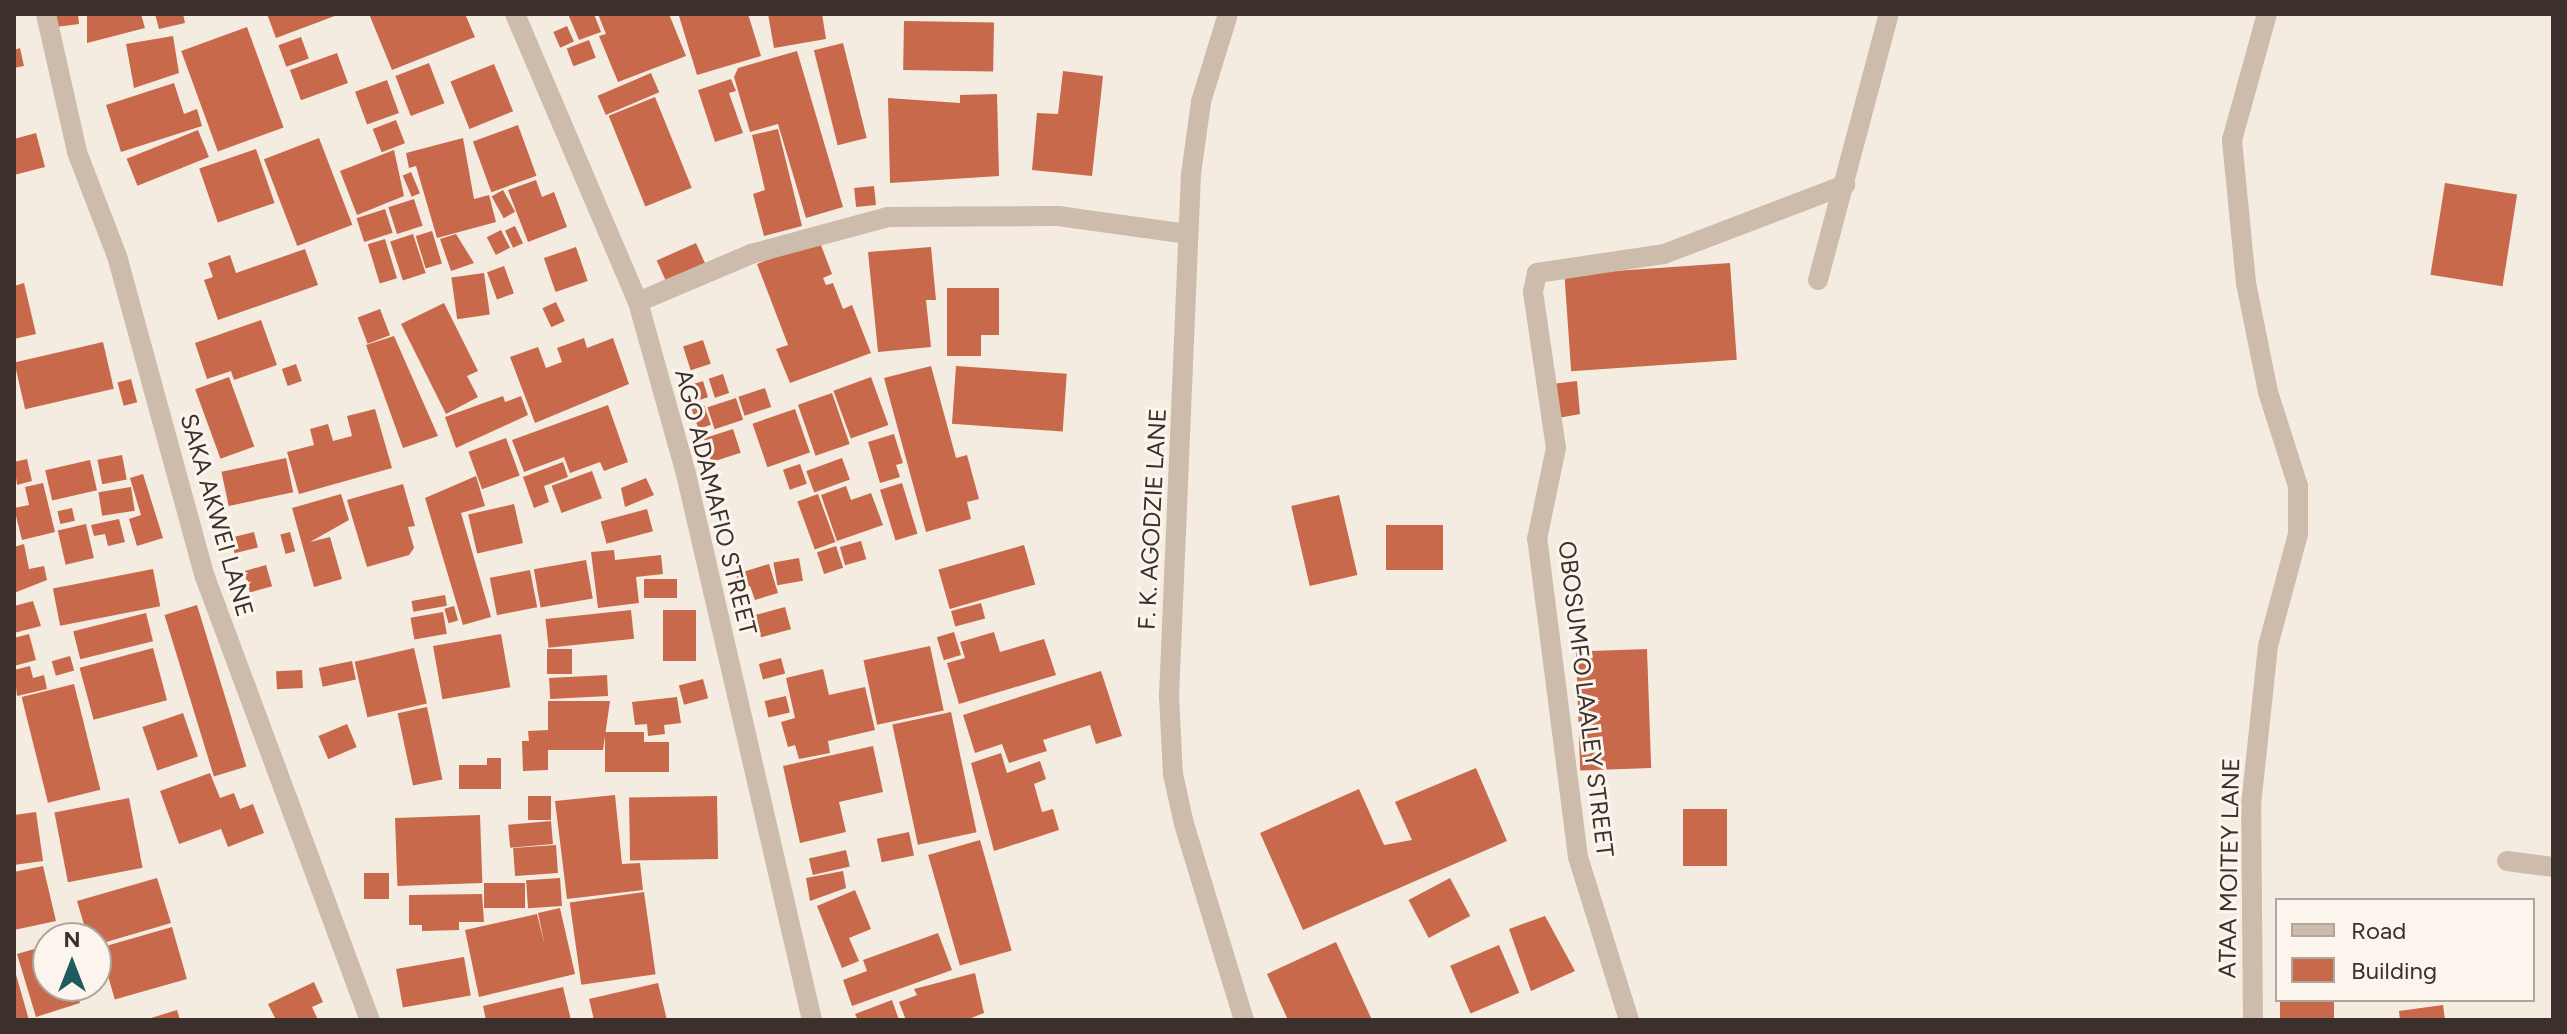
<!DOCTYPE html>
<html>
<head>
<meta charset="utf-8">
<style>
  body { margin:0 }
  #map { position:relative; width:2567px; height:1034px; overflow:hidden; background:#f4ebe1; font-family:Figtree,sans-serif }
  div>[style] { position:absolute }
  .building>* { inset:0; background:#c8694b; transform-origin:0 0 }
  .minor>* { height:20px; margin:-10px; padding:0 10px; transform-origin:10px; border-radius:10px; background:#cdbbac }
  span { translate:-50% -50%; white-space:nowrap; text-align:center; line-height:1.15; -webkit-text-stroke:6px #fbf5ee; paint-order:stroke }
  .street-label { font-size:24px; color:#3b302b }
  .frame { position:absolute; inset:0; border:16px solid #3b302b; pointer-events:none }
  .legend { position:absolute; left:2275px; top:898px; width:260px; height:104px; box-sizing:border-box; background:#fbf5ee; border:2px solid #aea6a0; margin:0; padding:10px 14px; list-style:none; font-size:24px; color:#3b302b }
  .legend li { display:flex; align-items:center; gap:16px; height:40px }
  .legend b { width:40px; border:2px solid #aea6a0 }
  .north { position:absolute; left:32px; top:922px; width:80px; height:80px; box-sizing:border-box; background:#fbf5ee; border:2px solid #aea6a0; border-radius:50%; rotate:0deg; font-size:22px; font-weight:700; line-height:32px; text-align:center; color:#3b302b }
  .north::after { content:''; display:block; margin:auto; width:28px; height:36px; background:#1f5a5e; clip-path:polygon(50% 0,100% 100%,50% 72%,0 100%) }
</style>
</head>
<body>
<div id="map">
  <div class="building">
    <div style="clip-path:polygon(54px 14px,78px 14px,79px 24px,56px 27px)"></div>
    <div style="clip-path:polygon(87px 14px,141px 14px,145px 28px,87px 43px)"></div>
    <div style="clip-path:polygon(155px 14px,183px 14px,185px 23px,159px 29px)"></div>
    <div style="clip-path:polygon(267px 14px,340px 14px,276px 38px)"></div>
    <div style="clip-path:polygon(369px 14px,465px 14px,475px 37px,392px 70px)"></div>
    <div style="clip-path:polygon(568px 14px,594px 14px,601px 32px,579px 40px)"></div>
    <div style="clip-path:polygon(598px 14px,669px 14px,686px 56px,618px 82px,599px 36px,606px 34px)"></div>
    <div style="clip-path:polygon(748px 14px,761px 56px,697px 75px,679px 16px)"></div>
    <div style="clip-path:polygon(768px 14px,822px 14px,826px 39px,774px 48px)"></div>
    <div style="left:904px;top:21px;width:90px;height:49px;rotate:1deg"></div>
    <div style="left:567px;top:26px;width:17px;height:15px;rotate:66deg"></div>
    <div style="left:247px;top:27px;width:107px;height:70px;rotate:70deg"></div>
    <div style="clip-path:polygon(173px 36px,179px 73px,134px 88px,126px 44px)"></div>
    <div style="left:301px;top:37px;width:23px;height:24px;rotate:70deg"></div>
    <div style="left:589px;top:40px;width:19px;height:24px;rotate:69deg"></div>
    <div style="left:843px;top:43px;width:98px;height:30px;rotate:76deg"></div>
    <div style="clip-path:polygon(20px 48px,24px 66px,14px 68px,14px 50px)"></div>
    <div style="clip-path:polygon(797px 51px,843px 207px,806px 218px,778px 124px,750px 132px,734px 77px,738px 68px)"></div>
    <div style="left:337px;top:53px;width:32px;height:50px;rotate:70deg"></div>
    <div style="left:429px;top:63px;width:43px;height:36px;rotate:69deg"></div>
    <div style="left:494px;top:64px;width:51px;height:47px;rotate:68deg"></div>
    <div style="clip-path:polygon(1063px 71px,1103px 76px,1092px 176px,1032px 170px,1037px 113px,1058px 114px)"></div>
    <div style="left:651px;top:73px;width:21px;height:58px;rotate:67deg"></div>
    <div style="clip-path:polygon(731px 79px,736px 91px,729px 93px,743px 133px,715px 142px,698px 90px)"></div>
    <div style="left:387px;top:80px;width:35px;height:34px;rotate:70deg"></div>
    <div style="clip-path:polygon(174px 83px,184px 114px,197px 109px,202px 126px,121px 152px,106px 105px)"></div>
    <div style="clip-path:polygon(997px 94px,999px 176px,890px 183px,888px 98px,960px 103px,960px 95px)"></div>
    <div style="left:655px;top:97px;width:98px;height:50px;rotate:68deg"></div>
    <div style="left:396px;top:120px;width:25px;height:25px;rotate:69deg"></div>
    <div style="left:518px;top:125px;width:54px;height:48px;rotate:70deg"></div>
    <div style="clip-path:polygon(778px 129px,802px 226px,764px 236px,753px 194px,765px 190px,752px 135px)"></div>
    <div style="left:198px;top:130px;width:29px;height:77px;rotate:68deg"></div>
    <div style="clip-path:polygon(36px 133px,45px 167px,14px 175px,14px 139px)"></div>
    <div style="left:319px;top:138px;width:93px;height:59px;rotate:69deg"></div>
    <div style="clip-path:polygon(463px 138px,474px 199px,489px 195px,496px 222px,437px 238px,416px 166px,409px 168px,406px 153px)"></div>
    <div style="left:256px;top:149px;width:57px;height:60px;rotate:71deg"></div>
    <div style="clip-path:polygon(394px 150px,404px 196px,357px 215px,340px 171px)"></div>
    <div style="left:411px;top:172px;width:23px;height:9px;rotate:67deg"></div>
    <div style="clip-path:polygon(536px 180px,542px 197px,554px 192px,567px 227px,528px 242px,508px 190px)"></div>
    <div style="left:2445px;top:183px;width:73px;height:93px;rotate:9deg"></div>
    <div style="left:874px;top:186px;width:19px;height:20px;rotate:84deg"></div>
    <div style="left:503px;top:190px;width:25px;height:13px;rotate:61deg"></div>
    <div style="left:414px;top:199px;width:28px;height:27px;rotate:72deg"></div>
    <div style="left:385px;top:209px;width:25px;height:30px;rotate:72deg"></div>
    <div style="left:515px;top:226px;width:19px;height:11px;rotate:65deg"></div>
    <div style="left:501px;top:230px;width:20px;height:16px;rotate:63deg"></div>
    <div style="left:432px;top:231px;width:34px;height:17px;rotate:73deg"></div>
    <div style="left:413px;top:234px;width:41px;height:24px;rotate:72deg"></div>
    <div style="clip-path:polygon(456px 234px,474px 263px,451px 271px,440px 239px)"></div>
    <div style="left:385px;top:239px;width:41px;height:18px;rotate:73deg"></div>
    <div style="clip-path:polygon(819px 240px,832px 274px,823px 278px,826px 285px,833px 283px,843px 309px,852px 305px,871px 353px,790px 383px,776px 349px,788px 345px,757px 264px)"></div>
    <div style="left:696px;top:243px;width:22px;height:43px;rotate:66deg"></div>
    <div style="left:576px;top:247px;width:36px;height:34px;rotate:71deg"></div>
    <div style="clip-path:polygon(931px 247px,936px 300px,926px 300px,931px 347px,878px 352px,868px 252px)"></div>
    <div style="clip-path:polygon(305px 249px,318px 285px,218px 320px,204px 280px,213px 277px,208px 263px,230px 255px,236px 273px)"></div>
    <div style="left:1730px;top:263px;width:97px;height:166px;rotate:86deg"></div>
    <div style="left:504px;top:266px;width:29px;height:18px;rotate:70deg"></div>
    <div style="left:484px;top:273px;width:42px;height:33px;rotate:82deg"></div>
    <div style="clip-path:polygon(24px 283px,36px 334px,14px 339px,14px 286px)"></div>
    <div style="clip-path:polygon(947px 288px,999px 288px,999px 335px,981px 335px,981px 356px,947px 356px)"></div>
    <div style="left:556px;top:302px;width:21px;height:15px;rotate:65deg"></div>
    <div style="clip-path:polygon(444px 303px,478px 371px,467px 376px,478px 397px,446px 414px,401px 324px)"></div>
    <div style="left:380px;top:309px;width:28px;height:24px;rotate:69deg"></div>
    <div style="clip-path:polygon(261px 320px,277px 365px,234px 380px,231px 371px,207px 379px,195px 343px)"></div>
    <div style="clip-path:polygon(394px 336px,438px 436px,403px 448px,366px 345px)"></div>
    <div style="clip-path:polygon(584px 338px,587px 348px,613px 338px,629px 384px,535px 423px,510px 357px,538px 347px,546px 368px,562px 362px,557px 348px)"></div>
    <div style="left:703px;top:340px;width:25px;height:21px;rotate:72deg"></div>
    <div style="left:103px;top:342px;width:48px;height:91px;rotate:77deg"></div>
    <div style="left:296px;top:364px;width:18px;height:15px;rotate:71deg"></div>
    <div style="clip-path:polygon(931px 366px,956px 458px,967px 455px,979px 499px,967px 502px,971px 519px,926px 532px,884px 378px)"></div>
    <div style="left:956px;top:366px;width:111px;height:58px;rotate:4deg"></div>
    <div style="left:723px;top:374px;width:20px;height:15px;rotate:72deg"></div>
    <div style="left:229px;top:377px;width:74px;height:36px;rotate:70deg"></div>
    <div style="left:871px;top:377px;width:51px;height:40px;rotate:70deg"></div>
    <div style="left:131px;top:379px;width:24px;height:14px;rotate:75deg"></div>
    <div style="left:703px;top:381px;width:17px;height:10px;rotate:73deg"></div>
    <div style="clip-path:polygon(1577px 381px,1580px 414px,1553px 419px,1552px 384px)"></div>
    <div style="left:765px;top:388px;width:20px;height:28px;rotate:72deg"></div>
    <div style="left:832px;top:393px;width:54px;height:36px;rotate:71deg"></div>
    <div style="clip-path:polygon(503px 396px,505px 402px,521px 396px,528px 415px,456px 448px,445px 417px)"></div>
    <div style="left:736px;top:398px;width:23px;height:30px;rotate:72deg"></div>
    <div style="clip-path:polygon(608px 405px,628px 462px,604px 471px,600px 462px,570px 473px,564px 457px,524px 472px,512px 440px)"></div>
    <div style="left:704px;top:405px;width:21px;height:13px;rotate:71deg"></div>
    <div style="clip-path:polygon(375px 409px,392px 468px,299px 494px,287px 452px,314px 445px,310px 429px,328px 424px,333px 441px,352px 436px,347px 416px)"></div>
    <div style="left:795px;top:409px;width:46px;height:45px;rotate:71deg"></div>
    <div style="left:733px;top:429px;width:25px;height:31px;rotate:72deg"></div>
    <div style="clip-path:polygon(894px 434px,903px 463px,896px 465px,900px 477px,880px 483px,868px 442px)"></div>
    <div style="left:506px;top:438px;width:40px;height:40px;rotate:70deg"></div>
    <div style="left:122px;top:455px;width:25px;height:25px;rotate:79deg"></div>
    <div style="left:286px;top:458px;width:35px;height:66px;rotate:78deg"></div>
    <div style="left:842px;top:458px;width:23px;height:38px;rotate:70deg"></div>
    <div style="clip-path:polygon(27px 459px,32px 481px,17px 485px,14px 462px)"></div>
    <div style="left:90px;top:460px;width:31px;height:46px;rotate:77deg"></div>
    <div style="clip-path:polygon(563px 462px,568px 477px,544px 486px,549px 502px,534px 508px,523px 477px)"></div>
    <div style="left:800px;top:464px;width:21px;height:18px;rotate:71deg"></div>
    <div style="left:592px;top:471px;width:29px;height:43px;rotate:70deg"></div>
    <div style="clip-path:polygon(143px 474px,163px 538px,137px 546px,129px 519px,141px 515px,130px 478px)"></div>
    <div style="clip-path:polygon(476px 476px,485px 506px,461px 513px,491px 617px,463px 625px,425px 498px)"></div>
    <div style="clip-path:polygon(646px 478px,654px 495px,625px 507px,621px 488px)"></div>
    <div style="clip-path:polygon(43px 483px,55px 532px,22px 540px,14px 508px,29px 505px,25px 487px)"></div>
    <div style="left:902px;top:483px;width:53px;height:23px;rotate:73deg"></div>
    <div style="clip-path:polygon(403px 484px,415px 526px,408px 527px,414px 548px,409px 555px,367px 567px,347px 500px)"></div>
    <div style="clip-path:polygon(846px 486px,851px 500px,871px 493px,883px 525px,837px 541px,821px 495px)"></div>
    <div style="left:131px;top:487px;width:24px;height:33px;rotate:81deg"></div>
    <div style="clip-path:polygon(341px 494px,349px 520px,310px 542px,330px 537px,342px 579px,314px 587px,292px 508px)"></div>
    <div style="left:818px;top:494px;width:51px;height:22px;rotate:70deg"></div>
    <div style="left:1339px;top:495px;width:82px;height:49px;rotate:77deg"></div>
    <div style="left:514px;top:504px;width:40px;height:47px;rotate:77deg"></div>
    <div style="left:72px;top:508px;width:13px;height:15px;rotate:77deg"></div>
    <div style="left:647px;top:509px;width:23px;height:48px;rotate:75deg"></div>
    <div style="clip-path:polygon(119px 519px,125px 542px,108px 546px,105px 534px,94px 536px,91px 525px)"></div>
    <div style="left:86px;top:524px;width:35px;height:29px;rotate:77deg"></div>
    <div style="left:1386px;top:525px;width:57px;height:45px"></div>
    <div style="left:254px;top:532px;width:16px;height:24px;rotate:76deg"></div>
    <div style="left:290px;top:532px;width:20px;height:10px;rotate:75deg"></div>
    <div style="left:861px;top:541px;width:19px;height:22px;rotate:74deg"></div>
    <div style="clip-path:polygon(24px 544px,29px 569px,44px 566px,47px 580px,14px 593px,14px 547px)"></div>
    <div style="left:1024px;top:545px;width:41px;height:89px;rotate:74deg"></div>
    <div style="left:836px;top:546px;width:23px;height:20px;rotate:72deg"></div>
    <div style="clip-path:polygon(614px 550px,615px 560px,661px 555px,663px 574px,636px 577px,639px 603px,598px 608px,591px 552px)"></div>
    <div style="left:799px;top:558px;width:23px;height:26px;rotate:80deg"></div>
    <div style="left:586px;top:560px;width:39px;height:53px;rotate:80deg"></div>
    <div style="clip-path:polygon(769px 564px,778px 593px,755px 600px,750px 586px,740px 589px,736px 574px)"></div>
    <div style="left:266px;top:565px;width:22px;height:23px;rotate:74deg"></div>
    <div style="left:153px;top:569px;width:38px;height:102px;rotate:79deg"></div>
    <div style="left:530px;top:570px;width:38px;height:41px;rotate:79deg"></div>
    <div style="left:644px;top:579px;width:33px;height:19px"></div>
    <div style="left:445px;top:595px;width:11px;height:34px;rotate:80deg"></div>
    <div style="clip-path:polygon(33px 601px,41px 626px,14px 633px,14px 606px)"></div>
    <div style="left:981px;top:603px;width:16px;height:31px;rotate:75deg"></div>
    <div style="left:197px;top:605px;width:169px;height:34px;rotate:73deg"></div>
    <div style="left:454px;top:606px;width:15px;height:10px;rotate:74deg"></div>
    <div style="left:785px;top:607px;width:23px;height:31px;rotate:75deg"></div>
    <div style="left:631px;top:610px;width:29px;height:86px;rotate:84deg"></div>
    <div style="left:663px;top:610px;width:33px;height:51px"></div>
    <div style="left:443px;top:612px;width:22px;height:33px;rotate:80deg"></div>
    <div style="left:146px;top:613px;width:29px;height:75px;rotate:76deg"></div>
    <div style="left:954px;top:632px;width:24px;height:18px;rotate:73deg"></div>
    <div style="clip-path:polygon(994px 632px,1000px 652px,1044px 639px,1056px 675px,959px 704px,947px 663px,965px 658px,960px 642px)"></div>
    <div style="clip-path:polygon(29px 634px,36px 660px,14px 666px,14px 638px)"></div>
    <div style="left:501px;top:634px;width:54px;height:69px;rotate:80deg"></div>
    <div style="left:930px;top:646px;width:66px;height:68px;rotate:78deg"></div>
    <div style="left:153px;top:648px;width:54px;height:76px;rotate:75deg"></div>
    <div style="left:414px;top:648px;width:57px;height:61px;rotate:77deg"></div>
    <div style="left:547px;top:649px;width:25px;height:25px"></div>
    <div style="left:1647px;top:649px;width:119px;height:71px;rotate:88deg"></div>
    <div style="left:70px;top:656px;width:15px;height:19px;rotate:74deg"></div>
    <div style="left:781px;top:658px;width:16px;height:23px;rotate:75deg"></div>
    <div style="left:352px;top:661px;width:19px;height:34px;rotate:78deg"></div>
    <div style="clip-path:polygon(30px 666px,33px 678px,44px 675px,47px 689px,17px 696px,14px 670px)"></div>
    <div style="clip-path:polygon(823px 669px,829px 695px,865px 687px,875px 730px,828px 741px,830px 753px,799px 759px,795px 745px,788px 747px,781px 722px,795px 718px,786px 678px)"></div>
    <div style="left:302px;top:670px;width:18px;height:26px;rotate:87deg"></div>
    <div style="clip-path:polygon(1101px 671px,1122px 736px,1096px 744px,1090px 725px,1043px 740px,1047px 751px,1009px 763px,1002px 744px,975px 753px,963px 715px)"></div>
    <div style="left:607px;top:675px;width:21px;height:58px;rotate:87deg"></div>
    <div style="left:703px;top:679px;width:20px;height:25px;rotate:75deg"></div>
    <div style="left:74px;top:684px;width:109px;height:54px;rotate:76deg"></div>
    <div style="left:786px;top:696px;width:17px;height:22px;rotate:77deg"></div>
    <div style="clip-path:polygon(677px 697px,681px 723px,664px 725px,665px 734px,648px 736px,647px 724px,635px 725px,632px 702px)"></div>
    <div style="clip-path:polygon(548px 701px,610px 701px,603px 750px,548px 750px,548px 770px,523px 771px,522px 741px,529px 741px,528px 731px,548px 730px)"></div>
    <div style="left:427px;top:707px;width:74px;height:30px;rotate:78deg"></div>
    <div style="left:951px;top:712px;width:123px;height:60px;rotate:78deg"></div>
    <div style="left:183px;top:713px;width:46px;height:43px;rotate:71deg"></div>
    <div style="left:347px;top:724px;width:25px;height:31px;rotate:67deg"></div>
    <div style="clip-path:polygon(605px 732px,644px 732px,644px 742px,669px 742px,669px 772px,605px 772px)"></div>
    <div style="clip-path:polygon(873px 746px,883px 792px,839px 802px,846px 832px,800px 843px,783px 766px)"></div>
    <div style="clip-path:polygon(1001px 753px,1007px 773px,1040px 761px,1046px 779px,1034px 784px,1042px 812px,1053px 809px,1059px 830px,994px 851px,971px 763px)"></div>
    <div style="clip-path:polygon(487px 758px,501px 758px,501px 789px,459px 789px,459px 765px,487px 765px)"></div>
    <div style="clip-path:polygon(1476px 768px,1507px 841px,1303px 930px,1260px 833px,1359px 789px,1384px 845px,1412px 840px,1395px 802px)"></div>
    <div style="clip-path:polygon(210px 773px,220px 798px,234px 793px,240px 809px,253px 804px,264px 833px,228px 847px,221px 829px,179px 844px,160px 791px)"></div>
    <div style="clip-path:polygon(615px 795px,622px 864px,640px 863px,643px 890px,567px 899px,555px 801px)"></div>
    <div style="left:551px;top:796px;width:24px;height:23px;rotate:90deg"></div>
    <div style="left:717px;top:796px;width:63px;height:88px;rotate:89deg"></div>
    <div style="left:129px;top:798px;width:71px;height:76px;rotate:79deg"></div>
    <div style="left:1683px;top:809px;width:44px;height:57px"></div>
    <div style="clip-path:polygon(36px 812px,43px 861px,14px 865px,14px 815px)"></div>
    <div style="left:480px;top:815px;width:68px;height:85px;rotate:88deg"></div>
    <div style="left:551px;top:821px;width:23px;height:43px;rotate:85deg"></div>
    <div style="left:909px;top:832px;width:24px;height:33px;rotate:78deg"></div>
    <div style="left:980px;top:840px;width:115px;height:54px;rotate:74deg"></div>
    <div style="left:556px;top:845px;width:28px;height:43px;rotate:86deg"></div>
    <div style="left:846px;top:850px;width:17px;height:38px;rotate:77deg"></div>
    <div style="clip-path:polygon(43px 866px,56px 921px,14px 930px,14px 872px)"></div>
    <div style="clip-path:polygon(843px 871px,846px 888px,810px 901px,806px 878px)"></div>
    <div style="left:364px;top:873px;width:25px;height:26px"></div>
    <div style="clip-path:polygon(157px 878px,171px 923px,96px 945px,96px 938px,88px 938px,77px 901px)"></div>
    <div style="left:560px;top:878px;width:28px;height:34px;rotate:86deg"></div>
    <div style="left:1450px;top:878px;width:43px;height:47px;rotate:62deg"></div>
    <div style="left:525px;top:883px;width:25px;height:41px;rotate:90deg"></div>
    <div style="clip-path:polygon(855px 890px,871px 929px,849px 938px,859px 961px,842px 968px,817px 906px)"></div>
    <div style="left:644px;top:892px;width:83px;height:75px;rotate:82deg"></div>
    <div style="clip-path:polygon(482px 894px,484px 922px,459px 922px,459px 930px,422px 931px,422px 925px,409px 925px,409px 895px)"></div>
    <div style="clip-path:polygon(560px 908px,575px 974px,479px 997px,465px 930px,537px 914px,545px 946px,538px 913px)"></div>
    <div style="clip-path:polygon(1545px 916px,1575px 971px,1531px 991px,1509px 929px)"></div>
    <div style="left:172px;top:927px;width:54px;height:75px;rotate:74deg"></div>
    <div style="clip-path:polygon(938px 933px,952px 970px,852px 1006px,843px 980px,867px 971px,863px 960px)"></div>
    <div style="clip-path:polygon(1336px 942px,1372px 1020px,1288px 1020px,1267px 974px)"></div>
    <div style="clip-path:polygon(48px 945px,48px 986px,75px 986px,80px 1003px,36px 1017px,17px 954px)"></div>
    <div style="left:1499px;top:945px;width:52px;height:53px;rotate:67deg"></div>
    <div style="left:464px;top:957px;width:39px;height:69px;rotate:80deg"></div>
    <div style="clip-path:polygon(14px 971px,15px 971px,29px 1020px,14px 1020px)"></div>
    <div style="clip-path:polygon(975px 973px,984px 1013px,966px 1020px,906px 1020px,899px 1002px,917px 995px,914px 989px)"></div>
    <div style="clip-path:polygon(314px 982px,323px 1002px,312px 1007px,318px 1020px,276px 1020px,268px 1004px)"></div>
    <div style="clip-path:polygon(658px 983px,667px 1020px,594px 1020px,589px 999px)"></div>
    <div style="clip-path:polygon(563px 987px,571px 1020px,486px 1020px,483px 1006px)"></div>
    <div style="clip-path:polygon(892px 1000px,899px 1020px,858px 1020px,855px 1014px)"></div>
    <div style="left:2280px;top:1000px;width:54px;height:20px"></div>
    <div style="clip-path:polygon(2443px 1005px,2445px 1020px,2400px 1020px,2399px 1011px)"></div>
    <div style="clip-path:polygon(177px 1010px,180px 1020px,149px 1020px,148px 1019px)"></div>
  </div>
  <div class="minor">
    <div style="left:46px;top:14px;width:141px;rotate:77.3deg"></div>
    <div style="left:77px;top:152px;width:111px;rotate:69deg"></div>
    <div style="left:117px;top:256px;width:333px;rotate:74.7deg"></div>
    <div style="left:205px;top:577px;width:473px;rotate:69.6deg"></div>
    <div style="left:515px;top:14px;width:313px;rotate:66.9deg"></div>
    <div style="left:638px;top:302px;width:179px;rotate:74.4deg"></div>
    <div style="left:686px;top:474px;width:560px;rotate:77.01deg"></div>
    <div style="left:1228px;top:14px;width:92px;rotate:107.1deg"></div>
    <div style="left:1201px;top:102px;width:73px;rotate:97.9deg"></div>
    <div style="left:1191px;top:174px;width:522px;rotate:92.41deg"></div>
    <div style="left:1169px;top:696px;width:78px;rotate:87.1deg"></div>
    <div style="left:1173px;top:774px;width:51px;rotate:77.6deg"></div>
    <div style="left:1184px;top:824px;width:205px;rotate:73deg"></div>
    <div style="left:1818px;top:280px;width:275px;rotate:-75.1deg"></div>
    <div style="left:638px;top:302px;width:123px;rotate:-23deg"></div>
    <div style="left:751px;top:254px;width:142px;rotate:-15.1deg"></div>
    <div style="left:888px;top:217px;width:170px;rotate:-0.3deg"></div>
    <div style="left:1058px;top:216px;width:130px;rotate:7.9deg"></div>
    <div style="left:2507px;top:861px;width:46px;rotate:7.4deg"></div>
    <div style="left:1629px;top:1020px;width:171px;rotate:-107.4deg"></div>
    <div style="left:1578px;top:857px;width:321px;rotate:-97.3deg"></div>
    <div style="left:1537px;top:539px;width:93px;rotate:-78.2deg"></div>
    <div style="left:1556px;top:448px;width:158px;rotate:-98.4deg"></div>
    <div style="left:1533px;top:292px;width:19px;rotate:-78deg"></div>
    <div style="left:1537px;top:273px;width:128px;rotate:-8.5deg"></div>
    <div style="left:1664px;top:254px;width:194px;rotate:-20.9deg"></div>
    <div style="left:2253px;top:1020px;width:215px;rotate:-90.5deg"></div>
    <div style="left:2251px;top:805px;width:160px;rotate:-83.9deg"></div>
    <div style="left:2268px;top:646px;width:116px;rotate:-75deg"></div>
    <div style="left:2298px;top:534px;width:48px;rotate:-90deg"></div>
    <div style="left:2298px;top:486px;width:99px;rotate:-107.7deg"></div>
    <div style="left:2268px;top:392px;width:111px;rotate:-101.4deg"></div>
    <div style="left:2246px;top:283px;width:144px;rotate:-95.6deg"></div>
    <div style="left:2232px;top:140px;width:131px;rotate:-74.5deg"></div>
  </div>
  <div class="street-label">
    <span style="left:716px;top:502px;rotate:76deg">AGO ADAMAFIO STREET</span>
    <span style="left:217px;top:515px;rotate:74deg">SAKA AKWEI LANE</span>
    <span style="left:1152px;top:519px;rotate:-87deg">F. K. AGODZIE LANE</span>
    <span style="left:1586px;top:699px;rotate:83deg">OBOSUMFO LAALEY STREET</span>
    <span style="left:2229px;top:868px;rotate:-89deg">ATAA MOITEY LANE</span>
  </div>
  <div class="frame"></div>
  <ul class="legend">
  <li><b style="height:10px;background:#cdbbac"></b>Road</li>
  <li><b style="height:22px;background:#c8694b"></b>Building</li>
  </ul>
  <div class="north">N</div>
</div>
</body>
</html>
